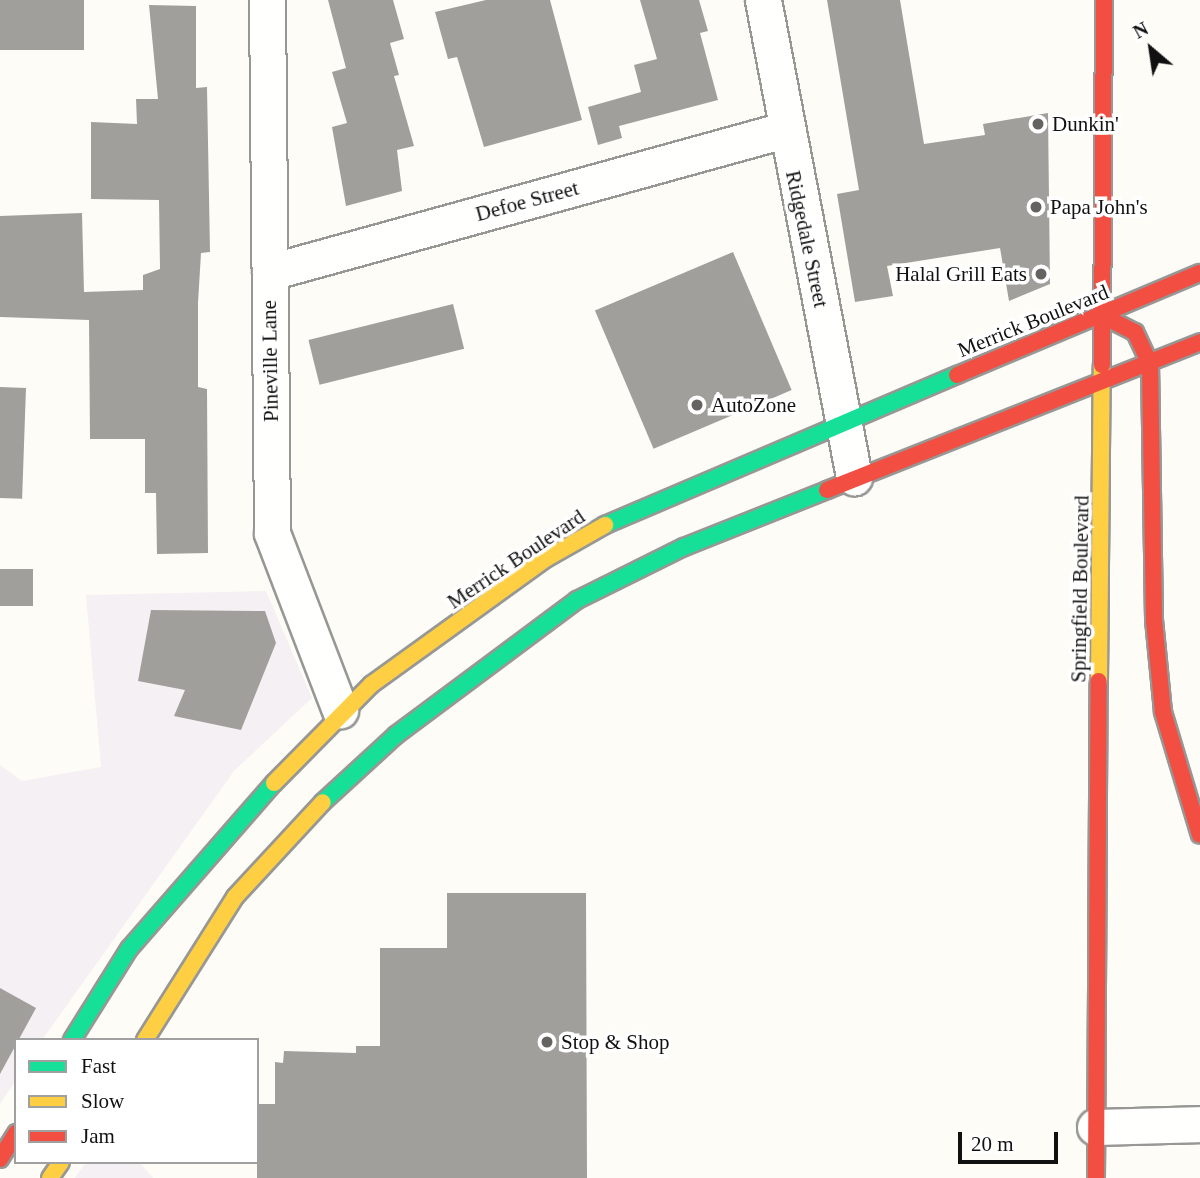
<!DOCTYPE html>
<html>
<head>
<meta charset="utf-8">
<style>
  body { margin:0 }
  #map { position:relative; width:1200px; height:1178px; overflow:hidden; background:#fdfcf7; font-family:"Times New Roman",serif }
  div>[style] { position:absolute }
  .industrial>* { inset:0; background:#f5f0f3 }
  .building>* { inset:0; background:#a19f9c; transform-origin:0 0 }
  .roads { filter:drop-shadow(2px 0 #979795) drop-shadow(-2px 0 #979795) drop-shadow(0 2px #979795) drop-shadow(0 -2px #979795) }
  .street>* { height:35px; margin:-17.5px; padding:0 17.5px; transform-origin:17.5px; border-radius:17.5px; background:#fffffe }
  .fast>* { height:16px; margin:-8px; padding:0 8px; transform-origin:8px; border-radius:8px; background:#16e098 }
  .slow>* { height:16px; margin:-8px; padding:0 8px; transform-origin:8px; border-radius:8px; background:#ffcf43 }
  .jam>* { height:16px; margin:-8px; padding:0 8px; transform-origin:8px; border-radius:8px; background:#f24e42 }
  .dots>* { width:19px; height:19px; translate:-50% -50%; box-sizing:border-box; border:4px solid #fff; border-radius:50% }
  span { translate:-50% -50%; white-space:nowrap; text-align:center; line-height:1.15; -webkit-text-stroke:7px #fff; paint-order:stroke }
  .poi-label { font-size:21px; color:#111 }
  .left { translate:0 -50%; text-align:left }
  .right { translate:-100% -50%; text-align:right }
  .street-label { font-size:21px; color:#111 }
  .legend { position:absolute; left:14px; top:1038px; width:245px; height:126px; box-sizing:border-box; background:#fff; border:2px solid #a0a0a0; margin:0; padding:9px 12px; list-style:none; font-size:21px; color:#111 }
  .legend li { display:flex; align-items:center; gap:14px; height:35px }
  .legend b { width:35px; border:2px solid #a0a0a0 }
  .north { position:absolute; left:1116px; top:14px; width:70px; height:70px; -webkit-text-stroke:5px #fff; paint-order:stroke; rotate:331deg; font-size:19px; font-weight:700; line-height:28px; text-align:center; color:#111 }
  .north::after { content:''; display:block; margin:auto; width:24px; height:32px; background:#111; clip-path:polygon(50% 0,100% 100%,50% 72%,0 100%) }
  .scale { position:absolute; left:958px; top:1132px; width:100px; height:32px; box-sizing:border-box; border:4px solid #111; border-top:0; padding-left:9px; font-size:21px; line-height:24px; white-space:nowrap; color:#111; -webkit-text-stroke:5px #fff; paint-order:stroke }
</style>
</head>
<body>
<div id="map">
  <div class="industrial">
    <div style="clip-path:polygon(266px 591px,312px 698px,234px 771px,42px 1040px,16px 1040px,16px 1080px,0 1104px,0 765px,22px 781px,101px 767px,86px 595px)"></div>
    <div style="clip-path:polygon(86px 1162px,139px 1162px,153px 1178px,75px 1178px)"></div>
  </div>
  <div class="building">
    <div style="left:0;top:0;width:84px;height:50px"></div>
    <div style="clip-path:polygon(328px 0,393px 0,404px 39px,390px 43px,399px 75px,394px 76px,414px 146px,397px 150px,402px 191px,346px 206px,332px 127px,347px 123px,332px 72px,346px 68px)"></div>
    <div style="clip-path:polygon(486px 0,550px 0,582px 120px,484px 147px,457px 57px,448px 59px,435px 12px)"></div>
    <div style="clip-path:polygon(640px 0,699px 0,708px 31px,700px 33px,718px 100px,619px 126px,622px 138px,598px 145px,588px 107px,641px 92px,634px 65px,657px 59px)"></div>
    <div style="clip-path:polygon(827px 0,900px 0,924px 144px,985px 135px,983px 124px,1048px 113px,1050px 284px,1009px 301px,1000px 248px,887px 266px,893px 296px,855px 302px,837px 194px,859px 190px)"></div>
    <div style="clip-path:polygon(149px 5px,196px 6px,196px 88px,207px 87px,210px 252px,201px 253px,198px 303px,198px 387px,207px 389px,208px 553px,157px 554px,156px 493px,145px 493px,145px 439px,90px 439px,89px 320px,0 317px,0 216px,82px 213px,84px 292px,143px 290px,143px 275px,160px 269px,159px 200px,91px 199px,91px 122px,137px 124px,136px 99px,158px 99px)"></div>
    <div style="left:733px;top:252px;width:150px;height:150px;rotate:67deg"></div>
    <div style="left:453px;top:304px;width:46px;height:149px;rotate:76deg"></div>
    <div style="left:0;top:387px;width:26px;height:111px;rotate:2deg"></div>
    <div style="left:0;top:569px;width:33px;height:37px"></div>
    <div style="clip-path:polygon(151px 610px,265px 611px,276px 643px,241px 730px,174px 716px,185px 690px,138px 681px)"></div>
    <div style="clip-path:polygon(447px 893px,586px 893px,587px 1178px,257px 1178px,257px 1104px,275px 1104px,275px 1062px,283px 1063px,284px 1051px,356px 1053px,356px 1046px,380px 1046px,380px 948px,447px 948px)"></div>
    <div style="clip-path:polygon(0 988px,36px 1008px,0 1074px)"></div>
  </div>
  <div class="roads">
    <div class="street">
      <div style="left:267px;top:0;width:533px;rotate:89.46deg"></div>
      <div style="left:272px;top:533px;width:190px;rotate:69deg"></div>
      <div style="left:763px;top:0;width:486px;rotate:79.2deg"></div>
      <div style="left:270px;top:272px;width:533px;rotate:-15.44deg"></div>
      <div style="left:1095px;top:1127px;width:105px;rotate:-1.6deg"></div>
    </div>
    <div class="fast">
      <div style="left:605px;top:525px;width:383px;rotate:-23.1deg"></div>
      <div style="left:323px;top:802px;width:99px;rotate:-42.5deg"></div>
      <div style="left:396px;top:735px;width:226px;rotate:-36.7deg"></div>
      <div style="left:577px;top:600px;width:119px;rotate:-26.4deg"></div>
      <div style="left:684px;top:547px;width:154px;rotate:-21.7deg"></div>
      <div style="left:72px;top:1040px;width:107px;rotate:-57.9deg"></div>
      <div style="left:129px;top:949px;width:220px;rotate:-48.9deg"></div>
    </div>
    <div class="slow">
      <div style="left:1099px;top:681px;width:316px;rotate:-89.5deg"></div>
      <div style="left:274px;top:783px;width:139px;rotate:-45.3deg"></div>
      <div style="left:372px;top:684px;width:216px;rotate:-35.8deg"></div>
      <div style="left:547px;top:558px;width:67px;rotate:-29.6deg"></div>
      <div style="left:145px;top:1040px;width:169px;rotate:-57.8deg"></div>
      <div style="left:235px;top:897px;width:129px;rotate:-47.2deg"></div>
      <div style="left:50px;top:1178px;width:19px;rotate:-55deg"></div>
    </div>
    <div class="jam">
      <div style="left:1103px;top:316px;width:36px;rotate:27deg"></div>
      <div style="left:1135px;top:332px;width:35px;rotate:65deg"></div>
      <div style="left:1150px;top:364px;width:256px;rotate:89.1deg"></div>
      <div style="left:1154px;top:620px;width:92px;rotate:84.4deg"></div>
      <div style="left:1163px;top:712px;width:128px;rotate:73.3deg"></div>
      <div style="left:1102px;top:365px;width:365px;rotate:-89.7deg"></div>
      <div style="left:957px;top:375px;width:264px;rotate:-22.8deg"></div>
      <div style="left:827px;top:490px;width:401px;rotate:-21.6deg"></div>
      <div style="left:0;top:1159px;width:31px;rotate:-58deg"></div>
      <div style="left:1096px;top:1178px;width:497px;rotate:-89.7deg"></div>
    </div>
  </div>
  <div class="dots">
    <div style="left:1038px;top:124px;background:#646362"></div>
    <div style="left:1036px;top:207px;background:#646362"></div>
    <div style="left:1041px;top:274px;background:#646362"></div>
    <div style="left:697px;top:405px;background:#646362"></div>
    <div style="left:547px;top:1042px;background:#646362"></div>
  </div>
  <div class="poi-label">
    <span class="left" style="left:1052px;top:124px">Dunkin'</span>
    <span class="left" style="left:1050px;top:207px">Papa John's</span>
    <span class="right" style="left:1027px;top:274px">Halal Grill Eats</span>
    <span class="left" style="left:711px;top:405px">AutoZone</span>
    <span class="left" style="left:561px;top:1042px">Stop &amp; Shop</span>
  </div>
  <div class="street-label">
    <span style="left:527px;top:201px;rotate:-15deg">Defoe Street</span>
    <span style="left:807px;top:239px;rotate:78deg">Ridgedale Street</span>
    <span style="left:1033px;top:321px;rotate:-22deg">Merrick Boulevard</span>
    <span style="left:270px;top:361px;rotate:-91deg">Pineville Lane</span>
    <span style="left:516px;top:559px;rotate:-34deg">Merrick Boulevard</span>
    <span style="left:1080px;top:589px;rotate:-89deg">Springfield Boulevard</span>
  </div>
  <ul class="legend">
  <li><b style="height:9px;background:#16e098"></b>Fast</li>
  <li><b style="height:9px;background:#ffcf43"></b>Slow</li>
  <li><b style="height:9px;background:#f24e42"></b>Jam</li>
  </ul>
  <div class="north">N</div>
  <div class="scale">20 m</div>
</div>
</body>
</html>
